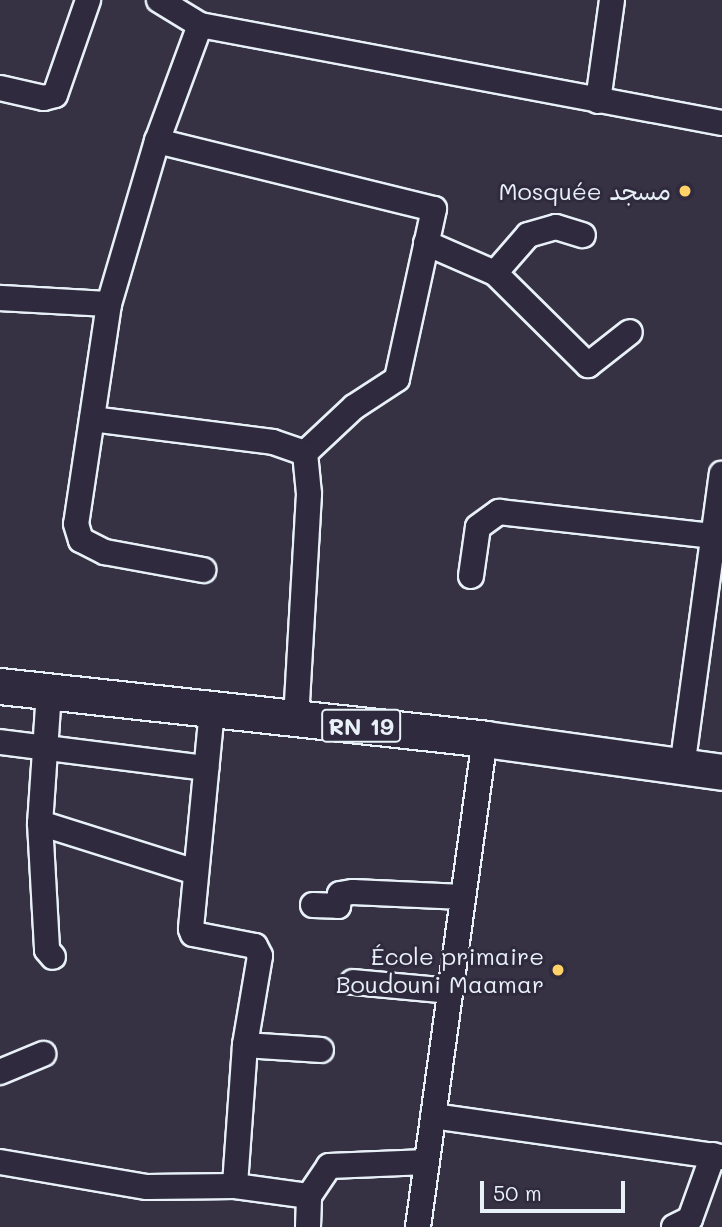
<!DOCTYPE html>
<html>
<head>
<meta charset="utf-8">
<style>
  body { margin:0 }
  #map { position:relative; width:722px; height:1227px; overflow:hidden; background:#363244; font-family:Mali,"Playpen Sans Arabic",sans-serif }
  div>[style] { position:absolute }
  .roads { filter:drop-shadow(2px 0 #e8f1f8) drop-shadow(-2px 0 #e8f1f8) drop-shadow(0 2px #e8f1f8) drop-shadow(0 -2px #e8f1f8) }
  .minor>* { height:24px; margin:-12px; padding:0 12px; transform-origin:12px; border-radius:12px; background:#2f2a3d }
  .highway>* { height:35px; margin:-17.5px; padding:0 17.5px; transform-origin:17.5px; border-radius:17.5px; background:#2f2a3d }
  .dots>* { width:19px; height:19px; translate:-50% -50%; box-sizing:border-box; border:4px solid #2f2a3d; border-radius:50% }
  span { translate:-50% -50%; white-space:nowrap; text-align:center; line-height:1.15; -webkit-text-stroke:6px #2f2a3d; paint-order:stroke }
  .shield-label span { padding:2px 5px; background:#2f2a3d; border:2px solid; border-radius:5px; -webkit-text-stroke-width:0 }
  .shield-label { font-size:23px; color:#e8f1f8; font-weight:700 }
  .poi-label { font-size:24px; color:#e8f1f8 }
  .right { translate:-100% -50%; text-align:right }
  .scale { position:absolute; left:480px; top:1181px; width:145px; height:32px; box-sizing:border-box; border:4px solid #e8f1f8; border-top:0; padding-left:9px; font-size:21px; line-height:24px; white-space:nowrap; color:#e8f1f8; -webkit-text-stroke:5px #2f2a3d; paint-order:stroke }
</style>
</head>
<body>
<div id="map">
  <div class="roads">
    <div class="minor">
      <div style="left:159px;top:0;width:48px;rotate:31.4deg"></div>
      <div style="left:200px;top:25px;width:531px;rotate:10.63deg"></div>
      <div style="left:200px;top:25px;width:124px;rotate:110.3deg"></div>
      <div style="left:157px;top:141px;width:170px;rotate:106.4deg"></div>
      <div style="left:109px;top:304px;width:222px;rotate:98.5deg"></div>
      <div style="left:76px;top:524px;width:17px;rotate:73deg"></div>
      <div style="left:81px;top:540px;width:27px;rotate:27deg"></div>
      <div style="left:105px;top:552px;width:100px;rotate:10.4deg"></div>
      <div style="left:0;top:88px;width:45px;rotate:12.8deg"></div>
      <div style="left:44px;top:98px;width:11px;rotate:-15deg"></div>
      <div style="left:55px;top:95px;width:101px;rotate:-70.8deg"></div>
      <div style="left:598px;top:101px;width:102px;rotate:-82.1deg"></div>
      <div style="left:157px;top:141px;width:285px;rotate:13.8deg"></div>
      <div style="left:434px;top:209px;width:174px;rotate:102.3deg"></div>
      <div style="left:397px;top:379px;width:51px;rotate:146.9deg"></div>
      <div style="left:354px;top:407px;width:67px;rotate:136.8deg"></div>
      <div style="left:426px;top:243px;width:75px;rotate:23.5deg"></div>
      <div style="left:495px;top:273px;width:131px;rotate:44.7deg"></div>
      <div style="left:588px;top:365px;width:53px;rotate:-38.2deg"></div>
      <div style="left:495px;top:273px;width:50px;rotate:-49deg"></div>
      <div style="left:528px;top:235px;width:29px;rotate:-16deg"></div>
      <div style="left:556px;top:227px;width:28px;rotate:17deg"></div>
      <div style="left:0;top:298px;width:109px;rotate:3.2deg"></div>
      <div style="left:92px;top:419px;width:182px;rotate:7.2deg"></div>
      <div style="left:273px;top:442px;width:34px;rotate:19deg"></div>
      <div style="left:305px;top:453px;width:41px;rotate:84.4deg"></div>
      <div style="left:309px;top:494px;width:225px;rotate:93.3deg"></div>
      <div style="left:471px;top:576px;width:49px;rotate:-81.9deg"></div>
      <div style="left:478px;top:527px;width:26px;rotate:-36deg"></div>
      <div style="left:499px;top:512px;width:216px;rotate:6.4deg"></div>
      <div style="left:49px;top:692px;width:131px;rotate:93.9deg"></div>
      <div style="left:40px;top:823px;width:163px;rotate:17.5deg"></div>
      <div style="left:212px;top:710px;width:220px;rotate:95.5deg"></div>
      <div style="left:191px;top:929px;width:5px;rotate:68deg"></div>
      <div style="left:193px;top:934px;width:63px;rotate:11deg"></div>
      <div style="left:255px;top:946px;width:11px;rotate:63deg"></div>
      <div style="left:260px;top:956px;width:90px;rotate:99.6deg"></div>
      <div style="left:245px;top:1045px;width:141px;rotate:94.1deg"></div>
      <div style="left:235px;top:1186px;width:75px;rotate:7.7deg"></div>
      <div style="left:0;top:742px;width:208px;rotate:7.2deg"></div>
      <div style="left:682px;top:768px;width:297px;rotate:-82.3deg"></div>
      <div style="left:40px;top:823px;width:127px;rotate:86.8deg"></div>
      <div style="left:47px;top:950px;width:9px;rotate:49deg"></div>
      <div style="left:313px;top:905px;width:25px;rotate:2deg"></div>
      <div style="left:338px;top:906px;width:12px;rotate:-81deg"></div>
      <div style="left:340px;top:894px;width:13px;rotate:-9deg"></div>
      <div style="left:353px;top:892px;width:110px;rotate:2.6deg"></div>
      <div style="left:353px;top:982px;width:97px;rotate:5.3deg"></div>
      <div style="left:245px;top:1045px;width:76px;rotate:3.8deg"></div>
      <div style="left:0;top:1072px;width:47px;rotate:-22.7deg"></div>
      <div style="left:433px;top:1116px;width:292px;rotate:8.1deg"></div>
      <div style="left:0;top:1162px;width:149px;rotate:9.7deg"></div>
      <div style="left:147px;top:1187px;width:88px;rotate:-0.7deg"></div>
      <div style="left:308px;top:1227px;width:31px;rotate:-88deg"></div>
      <div style="left:309px;top:1196px;width:36px;rotate:-56deg"></div>
      <div style="left:329px;top:1166px;width:98px;rotate:-2.3deg"></div>
      <div style="left:418px;top:1227px;width:493px;rotate:-82.2deg"></div>
      <div style="left:674px;top:1227px;width:18px;rotate:-27deg"></div>
      <div style="left:690px;top:1219px;width:68px;rotate:-70.2deg"></div>
    </div>
    <div class="highway">
      <div style="left:0;top:686px;width:488px;rotate:6.2deg"></div>
      <div style="left:485px;top:739px;width:239px;rotate:7.9deg"></div>
    </div>
  </div>
  <div class="dots">
    <div style="left:685px;top:191px;background:#ffd166"></div>
    <div style="left:558px;top:970px;background:#ffd166"></div>
  </div>
  <div class="shield-label">
    <span style="left:361px;top:726px">RN 19</span>
  </div>
  <div class="poi-label">
    <span class="right" style="left:671px;top:191px">Mosquée مسجد</span>
    <span class="right" style="left:544px;top:970px">École primaire<br>Boudouni Maamar</span>
  </div>
  <div class="scale">50 m</div>
</div>
</body>
</html>
